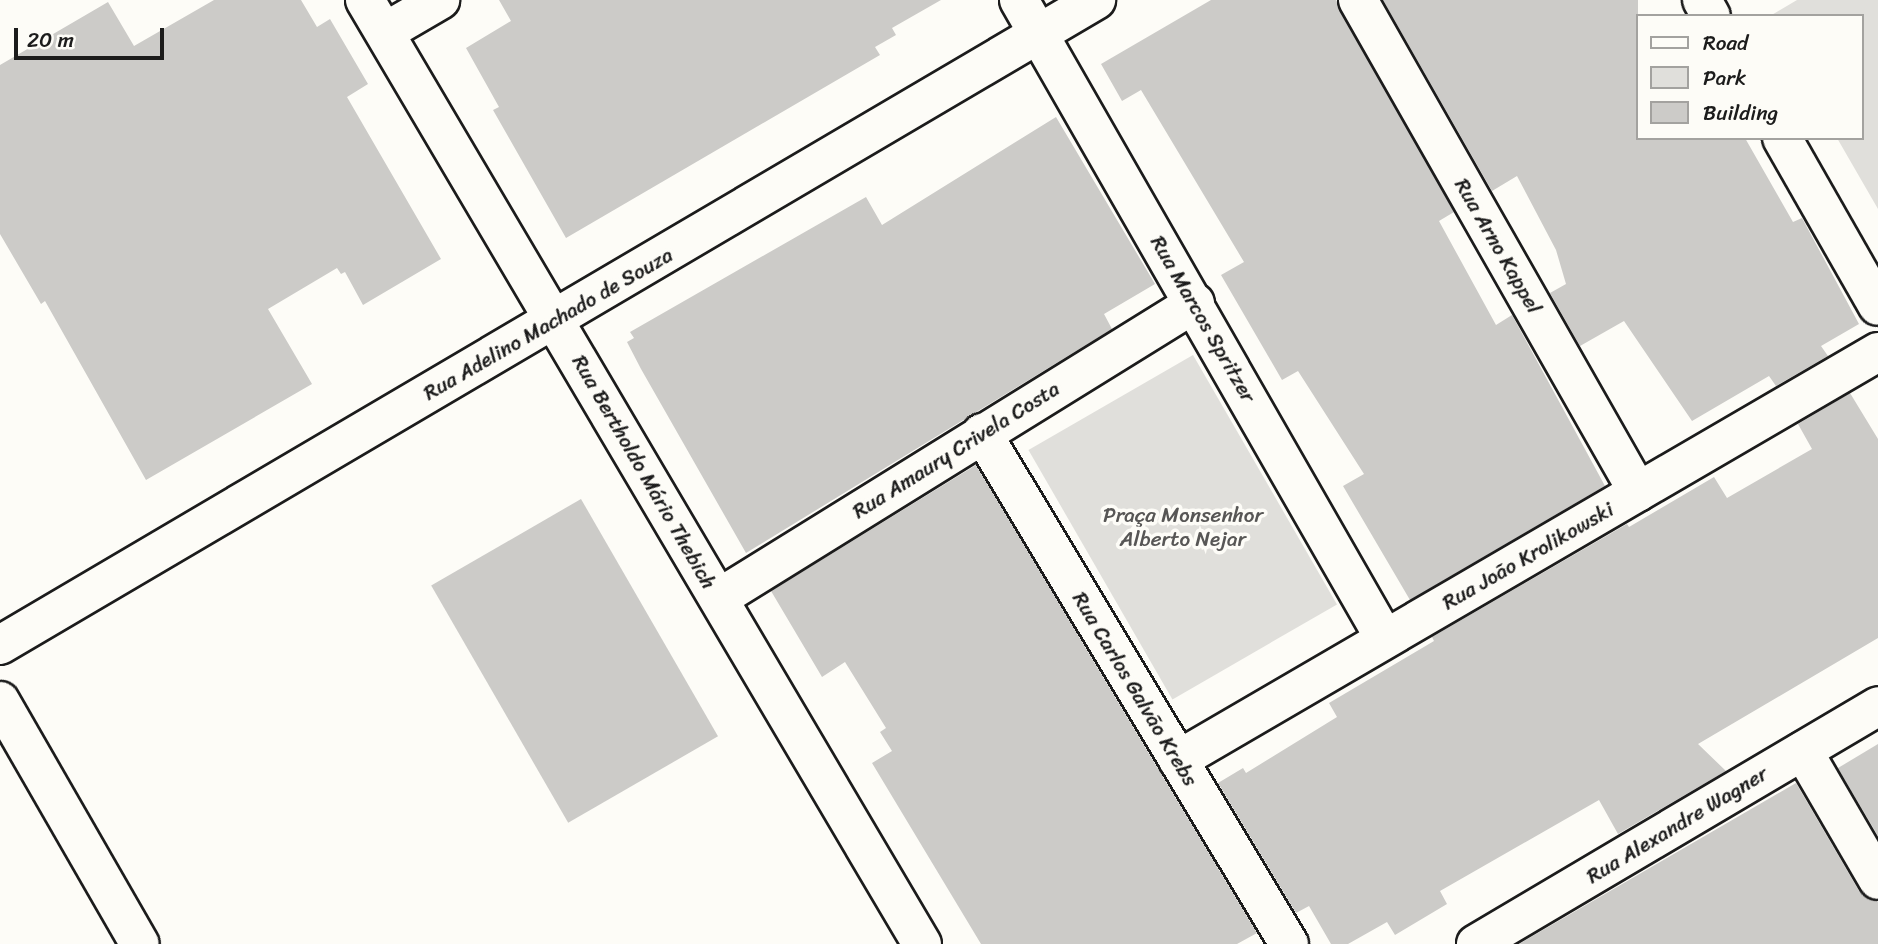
<!DOCTYPE html>
<html>
<head>
<meta charset="utf-8">
<style>
  body { margin:0 }
  #map { position:relative; width:1878px; height:944px; overflow:hidden; background:#fdfcf7; font-family:Sriracha,sans-serif }
  div>[style] { position:absolute }
  .green>* { inset:0; background:#e0dfdb; transform-origin:0 0 }
  .building>* { inset:0; background:#cccbc8; transform-origin:0 0 }
  .roads { filter:drop-shadow(2px 0 #1c1c1c) drop-shadow(-2px 0 #1c1c1c) drop-shadow(0 2px #1c1c1c) drop-shadow(0 -2px #1c1c1c) }
  .minor>* { height:38px; margin:-19px; padding:0 19px; transform-origin:19px; border-radius:19px; background:#fdfcf7 }
  .tertiary>* { height:38px; margin:-19px; padding:0 19px; transform-origin:19px; border-radius:19px; background:#fdfcf7 }
  .secondary>* { height:38px; margin:-19px; padding:0 19px; transform-origin:19px; border-radius:19px; background:#fdfcf7 }
  span { translate:-50% -50%; white-space:nowrap; text-align:center; line-height:1.15; -webkit-text-stroke:7px #fdfcf7; paint-order:stroke }
  .street-label { font-size:21px; color:#1c1c1c }
  .park-label { font-size:21px; color:#575655 }
  .legend { position:absolute; left:1636px; top:14px; width:228px; height:126px; box-sizing:border-box; background:#fdfcf7; border:2px solid #a3a29f; margin:0; padding:9px 12px; list-style:none; font-size:21px; color:#1c1c1c }
  .legend li { display:flex; align-items:center; gap:14px; height:35px }
  .legend b { width:35px; border:2px solid #a3a29f }
  .scale { position:absolute; left:14px; top:28px; width:150px; height:32px; box-sizing:border-box; border:4px solid #1c1c1c; border-top:0; padding-left:9px; font-size:21px; line-height:24px; white-space:nowrap; color:#1c1c1c; -webkit-text-stroke:5px #fdfcf7; paint-order:stroke }
</style>
</head>
<body>
<div id="map">
  <div class="green">
    <div style="clip-path:polygon(1797px 0,1878px 0,1878px 209px,1837px 138px,1862px 138px,1862px 16px,1770px 16px)"></div>
    <div style="left:1193px;top:355px;width:288px;height:190px;rotate:60deg"></div>
  </div>
  <div class="building">
    <div style="clip-path:polygon(214px 0,301px 0,317px 27px,330px 19px,368px 84px,347px 97px,441px 259px,363px 305px,345px 272px,341px 274px,337px 268px,268px 309px,312px 384px,146px 480px,45px 301px,41px 304px,0 234px,0 65px,108px 2px,134px 46px)"></div>
    <div style="clip-path:polygon(499px 0,941px 0,892px 28px,896px 35px,875px 47px,880px 55px,566px 238px,493px 110px,499px 107px,466px 48px,511px 21px)"></div>
    <div style="clip-path:polygon(1211px 0,1336px 0,1454px 212px,1439px 221px,1496px 325px,1512px 315px,1605px 486px,1410px 600px,1343px 486px,1364px 474px,1298px 371px,1282px 380px,1221px 275px,1244px 262px,1141px 90px,1122px 101px,1101px 64px)"></div>
    <div style="clip-path:polygon(1383px 0,1638px 0,1638px 138px,1745px 138px,1793px 222px,1802px 218px,1859px 324px,1821px 346px,1828px 356px,1776px 386px,1769px 376px,1692px 421px,1624px 321px,1580px 346px,1550px 293px,1566px 284px,1556px 250px,1517px 176px,1492px 191px)"></div>
    <div style="clip-path:polygon(1056px 117px,1155px 284px,1104px 314px,1112px 329px,746px 553px,641px 369px,627px 342px,634px 338px,630px 332px,866px 197px,882px 225px)"></div>
    <div style="clip-path:polygon(1850px 393px,1878px 439px,1878px 638px,1698px 744px,1726px 771px,1618px 834px,1599px 800px,1440px 891px,1447px 904px,1395px 935px,1387px 922px,1348px 944px,1331px 944px,1309px 906px,1296px 913px,1218px 783px,1243px 768px,1246px 773px,1337px 717px,1329px 703px,1434px 641px,1432px 637px,1627px 524px,1629px 527px,1714px 477px,1727px 498px,1812px 449px,1798px 424px)"></div>
    <div style="clip-path:polygon(976px 465px,1160px 772px,1257px 933px,1237px 944px,981px 944px,934px 866px,872px 763px,892px 751px,880px 732px,886px 728px,845px 662px,822px 677px,771px 591px)"></div>
    <div style="left:581px;top:499px;width:274px;height:173px;rotate:60deg"></div>
    <div style="clip-path:polygon(1878px 744px,1878px 836px,1838px 768px)"></div>
    <div style="clip-path:polygon(1796px 783px,1859px 891px,1878px 902px,1878px 944px,1519px 944px)"></div>
  </div>
  <div class="roads">
    <div class="minor">
      <div style="left:365px;top:0;width:1096px;rotate:59.46deg"></div>
      <div style="left:1019px;top:0;width:736px;rotate:60.2deg"></div>
      <div style="left:1358px;top:0;width:566px;rotate:60.36deg"></div>
      <div style="left:1702px;top:0;width:18px;rotate:61deg"></div>
      <div style="left:385px;top:32px;width:64px;rotate:-30.2deg"></div>
      <div style="left:1782px;top:138px;width:193px;rotate:60.3deg"></div>
      <div style="left:982px;top:433px;width:596px;rotate:59deg"></div>
      <div style="left:719px;top:598px;width:560px;rotate:-31.79deg"></div>
      <div style="left:1803px;top:751px;width:149px;rotate:59.8deg"></div>
      <div style="left:1178px;top:760px;width:810px;rotate:-30.24deg"></div>
      <div style="left:1476px;top:944px;width:467px;rotate:-30.6deg"></div>
    </div>
    <div class="tertiary">
      <div style="left:0;top:645px;width:1272px;rotate:-30.48deg"></div>
    </div>
    <div class="secondary">
      <div style="left:0;top:701px;width:280px;rotate:60.1deg"></div>
    </div>
  </div>
  <div class="street-label">
    <span style="left:1498px;top:246px;rotate:60deg">Rua Arno Kappel</span>
    <span style="left:1203px;top:319px;rotate:60deg">Rua Marcos Spritzer</span>
    <span style="left:548px;top:324px;rotate:-30deg">Rua Adelino Machado de Souza</span>
    <span style="left:956px;top:450px;rotate:-32deg">Rua Amaury Crivela Costa</span>
    <span style="left:644px;top:472px;rotate:60deg">Rua Bertholdo Mário Thebich</span>
    <span style="left:1528px;top:556px;rotate:-30deg">Rua João Krolikowski</span>
    <span style="left:1135px;top:689px;rotate:59deg">Rua Carlos Galvão Krebs</span>
    <span style="left:1677px;top:825px;rotate:-31deg">Rua Alexandre Wagner</span>
  </div>
  <div class="park-label">
    <span style="left:1183px;top:527px">Praça Monsenhor<br>Alberto Nejar</span>
  </div>
  <ul class="legend">
  <li><b style="height:9px;background:#fdfcf7"></b>Road</li>
  <li><b style="height:19px;background:#e0dfdb"></b>Park</li>
  <li><b style="height:19px;background:#cccbc8"></b>Building</li>
  </ul>
  <div class="scale">20 m</div>
</div>
</body>
</html>
